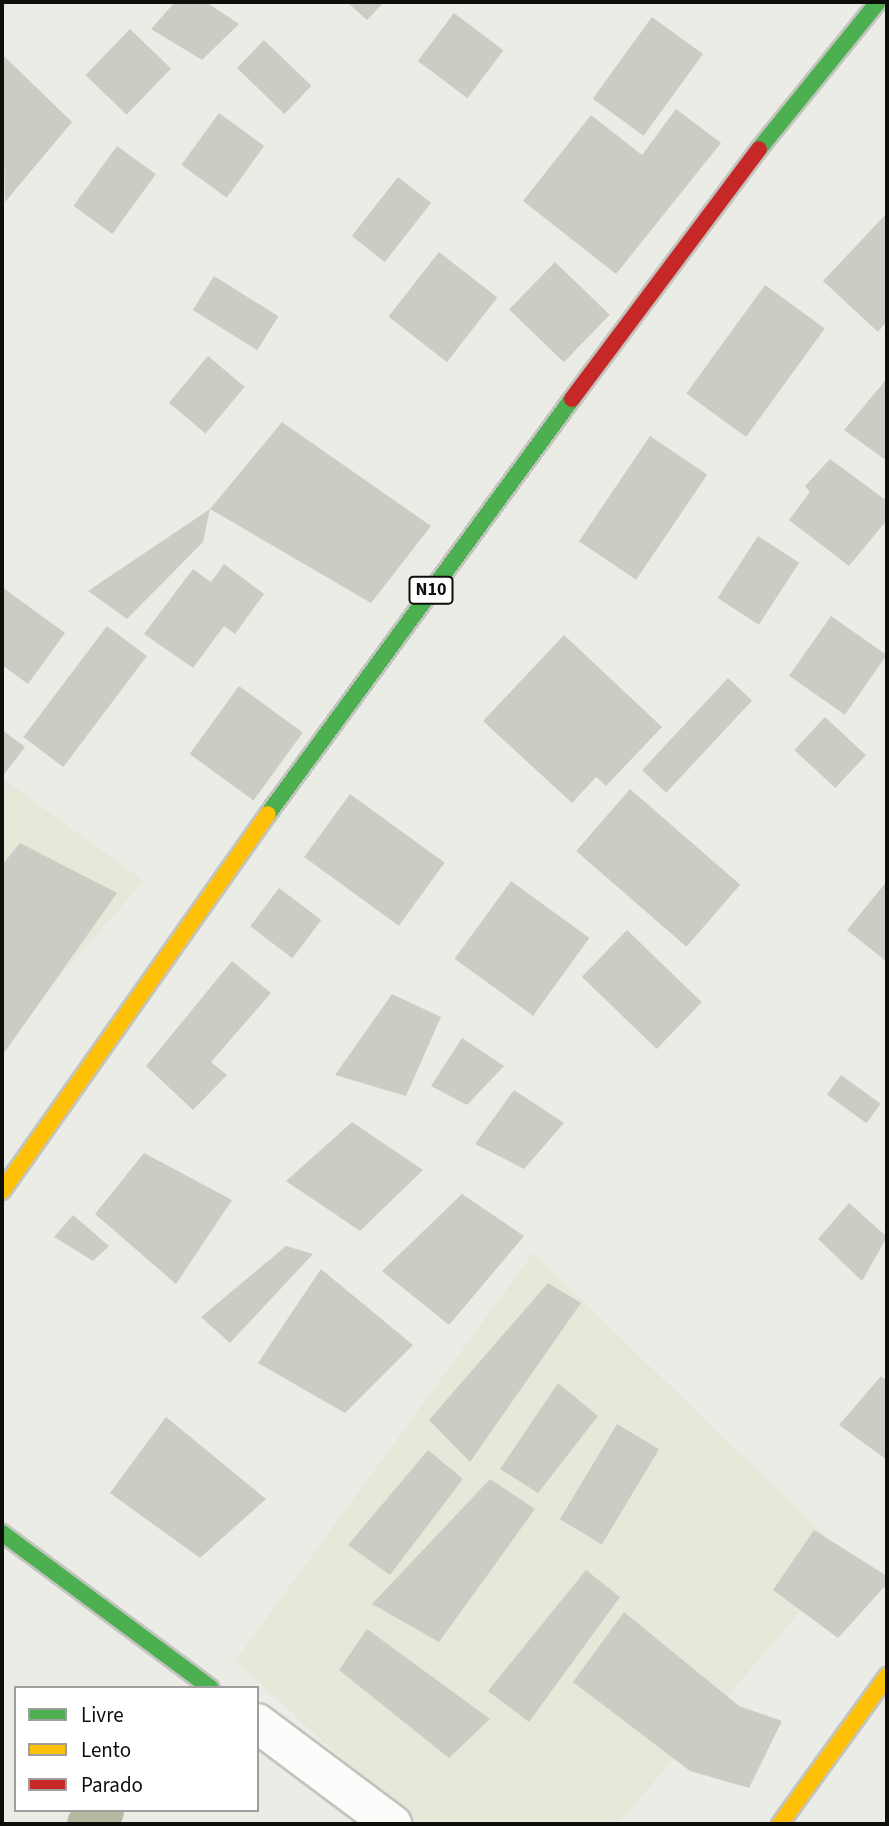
<!DOCTYPE html>
<html>
<head>
<meta charset="utf-8">
<style>
  body { margin:0 }
  #map { position:relative; width:889px; height:1826px; overflow:hidden; background:#ebece6; font-family:"Source Sans 3",sans-serif }
  div>[style] { position:absolute }
  .built>* { inset:0; background:#e5e9da }
  .canal>* { height:47px; margin:-23.5px; padding:0 23.5px; transform-origin:23.5px; border-radius:23.5px; background:#b3ba9f }
  .building>* { inset:0; background:#cbcdc4; transform-origin:0 0 }
  .roads { filter:drop-shadow(2px 0 #c3c4bf) drop-shadow(-2px 0 #c3c4bf) drop-shadow(0 2px #c3c4bf) drop-shadow(0 -2px #c3c4bf) }
  .street>* { height:38px; margin:-19px; padding:0 19px; transform-origin:19px; border-radius:19px; background:#fcfcfb }
  .fast>* { height:16px; margin:-8px; padding:0 8px; transform-origin:8px; border-radius:8px; background:#4caf50 }
  .slow>* { height:16px; margin:-8px; padding:0 8px; transform-origin:8px; border-radius:8px; background:#ffc107 }
  .jam>* { height:16px; margin:-8px; padding:0 8px; transform-origin:8px; border-radius:8px; background:#c62828 }
  span { translate:-50% -50%; white-space:nowrap; text-align:center; line-height:1.15; -webkit-text-stroke:5px #fff; paint-order:stroke }
  .shield-label span { padding:2px 5px; background:#fff; border:2px solid; border-radius:5px; -webkit-text-stroke-width:0 }
  .shield-label { font-size:18px; color:#0d0f0a; font-weight:700 }
  .frame { position:absolute; inset:0; border:4px solid #0d0f0a; pointer-events:none }
  .legend { position:absolute; left:14px; top:1686px; width:245px; height:126px; box-sizing:border-box; background:#fff; border:2px solid #9e9f9d; margin:0; padding:9px 12px; list-style:none; font-size:21px; color:#0d0f0a }
  .legend li { display:flex; align-items:center; gap:14px; height:35px }
  .legend b { width:35px; border:2px solid #9e9f9d }
</style>
</head>
<body>
<div id="map">
  <div class="built">
    <div style="clip-path:polygon(2px 778px,144px 881px,2px 1042px)"></div>
    <div style="clip-path:polygon(533px 1253px,847px 1557px,618px 1824px,413px 1824px,235px 1661px)"></div>
  </div>
  <div class="canal">
    <div style="left:90px;top:1824px;width:17px;rotate:-54deg"></div>
  </div>
  <div class="building">
    <div style="clip-path:polygon(175px 2px,206px 2px,239px 24px,202px 60px,151px 29px)"></div>
    <div style="clip-path:polygon(347px 2px,384px 2px,367px 20px)"></div>
    <div style="left:454px;top:13px;width:62px;height:60px;rotate:37deg"></div>
    <div style="left:652px;top:17px;width:63px;height:101px;rotate:36deg"></div>
    <div style="left:130px;top:29px;width:57px;height:64px;rotate:44deg"></div>
    <div style="left:264px;top:40px;width:66px;height:39px;rotate:44deg"></div>
    <div style="clip-path:polygon(5px 57px,72px 122px,5px 202px,2px 59px)"></div>
    <div style="clip-path:polygon(676px 109px,721px 143px,616px 274px,523px 201px,591px 115px,642px 155px)"></div>
    <div style="left:219px;top:113px;width:56px;height:64px;rotate:36deg"></div>
    <div style="left:117px;top:146px;width:48px;height:74px;rotate:36deg"></div>
    <div style="left:398px;top:177px;width:42px;height:75px;rotate:38deg"></div>
    <div style="clip-path:polygon(887px 213px,887px 321px,878px 332px,823px 281px)"></div>
    <div style="left:439px;top:252px;width:74px;height:82px;rotate:38deg"></div>
    <div style="left:555px;top:262px;width:76px;height:66px;rotate:44deg"></div>
    <div style="left:214px;top:276px;width:76px;height:40px;rotate:32deg"></div>
    <div style="left:765px;top:285px;width:74px;height:134px;rotate:36deg"></div>
    <div style="left:208px;top:356px;width:48px;height:61px;rotate:40deg"></div>
    <div style="clip-path:polygon(885px 381px,887px 382px,887px 461px,844px 430px)"></div>
    <div style="clip-path:polygon(282px 422px,431px 526px,371px 603px,210px 509px,203px 542px,127px 619px,88px 591px,210px 509px)"></div>
    <div style="left:650px;top:436px;width:69px;height:127px;rotate:34deg"></div>
    <div style="clip-path:polygon(830px 459px,887px 501px,887px 520px,849px 566px,789px 520px,810px 492px,805px 486px)"></div>
    <div style="left:758px;top:536px;width:49px;height:74px;rotate:33deg"></div>
    <div style="clip-path:polygon(224px 564px,264px 594px,235px 634px,224px 626px,193px 668px,144px 634px,193px 569px,211px 582px)"></div>
    <div style="clip-path:polygon(2px 587px,65px 633px,28px 684px,2px 665px)"></div>
    <div style="left:831px;top:616px;width:68px;height:73px;rotate:35deg"></div>
    <div style="left:107px;top:626px;width:50px;height:139px;rotate:37deg"></div>
    <div style="clip-path:polygon(564px 635px,662px 727px,606px 786px,596px 777px,572px 803px,483px 721px)"></div>
    <div style="left:728px;top:678px;width:33px;height:126px;rotate:43deg"></div>
    <div style="left:239px;top:686px;width:79px;height:84px;rotate:36deg"></div>
    <div style="left:825px;top:717px;width:56px;height:45px;rotate:43deg"></div>
    <div style="clip-path:polygon(2px 730px,25px 747px,2px 777px)"></div>
    <div style="left:630px;top:789px;width:146px;height:82px;rotate:41deg"></div>
    <div style="left:350px;top:794px;width:117px;height:78px;rotate:36deg"></div>
    <div style="clip-path:polygon(20px 843px,117px 893px,2px 1056px,2px 865px)"></div>
    <div style="left:511px;top:881px;width:97px;height:96px;rotate:36deg"></div>
    <div style="clip-path:polygon(887px 881px,887px 962px,847px 930px)"></div>
    <div style="left:279px;top:888px;width:53px;height:48px;rotate:37deg"></div>
    <div style="left:627px;top:930px;width:104px;height:65px;rotate:44deg"></div>
    <div style="clip-path:polygon(232px 961px,271px 993px,211px 1062px,227px 1075px,193px 1110px,146px 1066px)"></div>
    <div style="clip-path:polygon(392px 994px,441px 1017px,406px 1096px,335px 1075px)"></div>
    <div style="clip-path:polygon(462px 1038px,504px 1066px,467px 1105px,431px 1086px)"></div>
    <div style="left:841px;top:1075px;width:49px;height:24px;rotate:36deg"></div>
    <div style="clip-path:polygon(514px 1090px,564px 1123px,524px 1169px,475px 1144px)"></div>
    <div style="clip-path:polygon(352px 1122px,423px 1170px,360px 1231px,286px 1181px)"></div>
    <div style="clip-path:polygon(144px 1153px,232px 1200px,176px 1284px,95px 1214px)"></div>
    <div style="clip-path:polygon(462px 1194px,524px 1236px,449px 1325px,382px 1271px)"></div>
    <div style="clip-path:polygon(849px 1203px,887px 1237px,862px 1281px,818px 1239px)"></div>
    <div style="clip-path:polygon(73px 1215px,109px 1246px,93px 1261px,54px 1237px)"></div>
    <div style="clip-path:polygon(286px 1246px,313px 1254px,230px 1343px,201px 1317px)"></div>
    <div style="clip-path:polygon(321px 1269px,413px 1345px,345px 1413px,258px 1363px)"></div>
    <div style="clip-path:polygon(548px 1283px,581px 1303px,470px 1462px,429px 1420px)"></div>
    <div style="clip-path:polygon(881px 1376px,887px 1381px,887px 1460px,839px 1425px)"></div>
    <div style="clip-path:polygon(558px 1383px,598px 1416px,538px 1493px,500px 1469px)"></div>
    <div style="clip-path:polygon(166px 1417px,266px 1499px,200px 1558px,110px 1493px)"></div>
    <div style="left:617px;top:1424px;width:49px;height:111px;rotate:31deg"></div>
    <div style="clip-path:polygon(428px 1450px,463px 1479px,390px 1575px,348px 1545px)"></div>
    <div style="clip-path:polygon(490px 1479px,535px 1509px,439px 1642px,372px 1604px)"></div>
    <div style="clip-path:polygon(814px 1530px,887px 1576px,887px 1584px,838px 1638px,773px 1590px)"></div>
    <div style="clip-path:polygon(586px 1570px,620px 1597px,529px 1722px,488px 1691px)"></div>
    <div style="clip-path:polygon(624px 1612px,739px 1706px,782px 1721px,749px 1788px,690px 1771px,573px 1682px)"></div>
    <div style="clip-path:polygon(367px 1629px,490px 1719px,449px 1758px,339px 1670px)"></div>
  </div>
  <div class="roads">
    <div class="street">
      <div style="left:257px;top:1723px;width:169px;rotate:36.8deg"></div>
    </div>
    <div class="fast">
      <div style="left:759px;top:149px;width:189px;rotate:-51deg"></div>
      <div style="left:268px;top:814px;width:514px;rotate:-53.78deg"></div>
      <div style="left:2px;top:1533px;width:260px;rotate:36.6deg"></div>
    </div>
    <div class="slow">
      <div style="left:2px;top:1191px;width:461px;rotate:-54.8deg"></div>
      <div style="left:780px;top:1824px;width:183px;rotate:-54.1deg"></div>
    </div>
    <div class="jam">
      <div style="left:572px;top:399px;width:312px;rotate:-53.2deg"></div>
    </div>
  </div>
  <div class="shield-label">
    <span style="left:431px;top:590px">N10</span>
  </div>
  <div class="frame"></div>
  <ul class="legend">
  <li><b style="height:9px;background:#4caf50"></b>Livre</li>
  <li><b style="height:9px;background:#ffc107"></b>Lento</li>
  <li><b style="height:9px;background:#c62828"></b>Parado</li>
  </ul>
</div>
</body>
</html>
